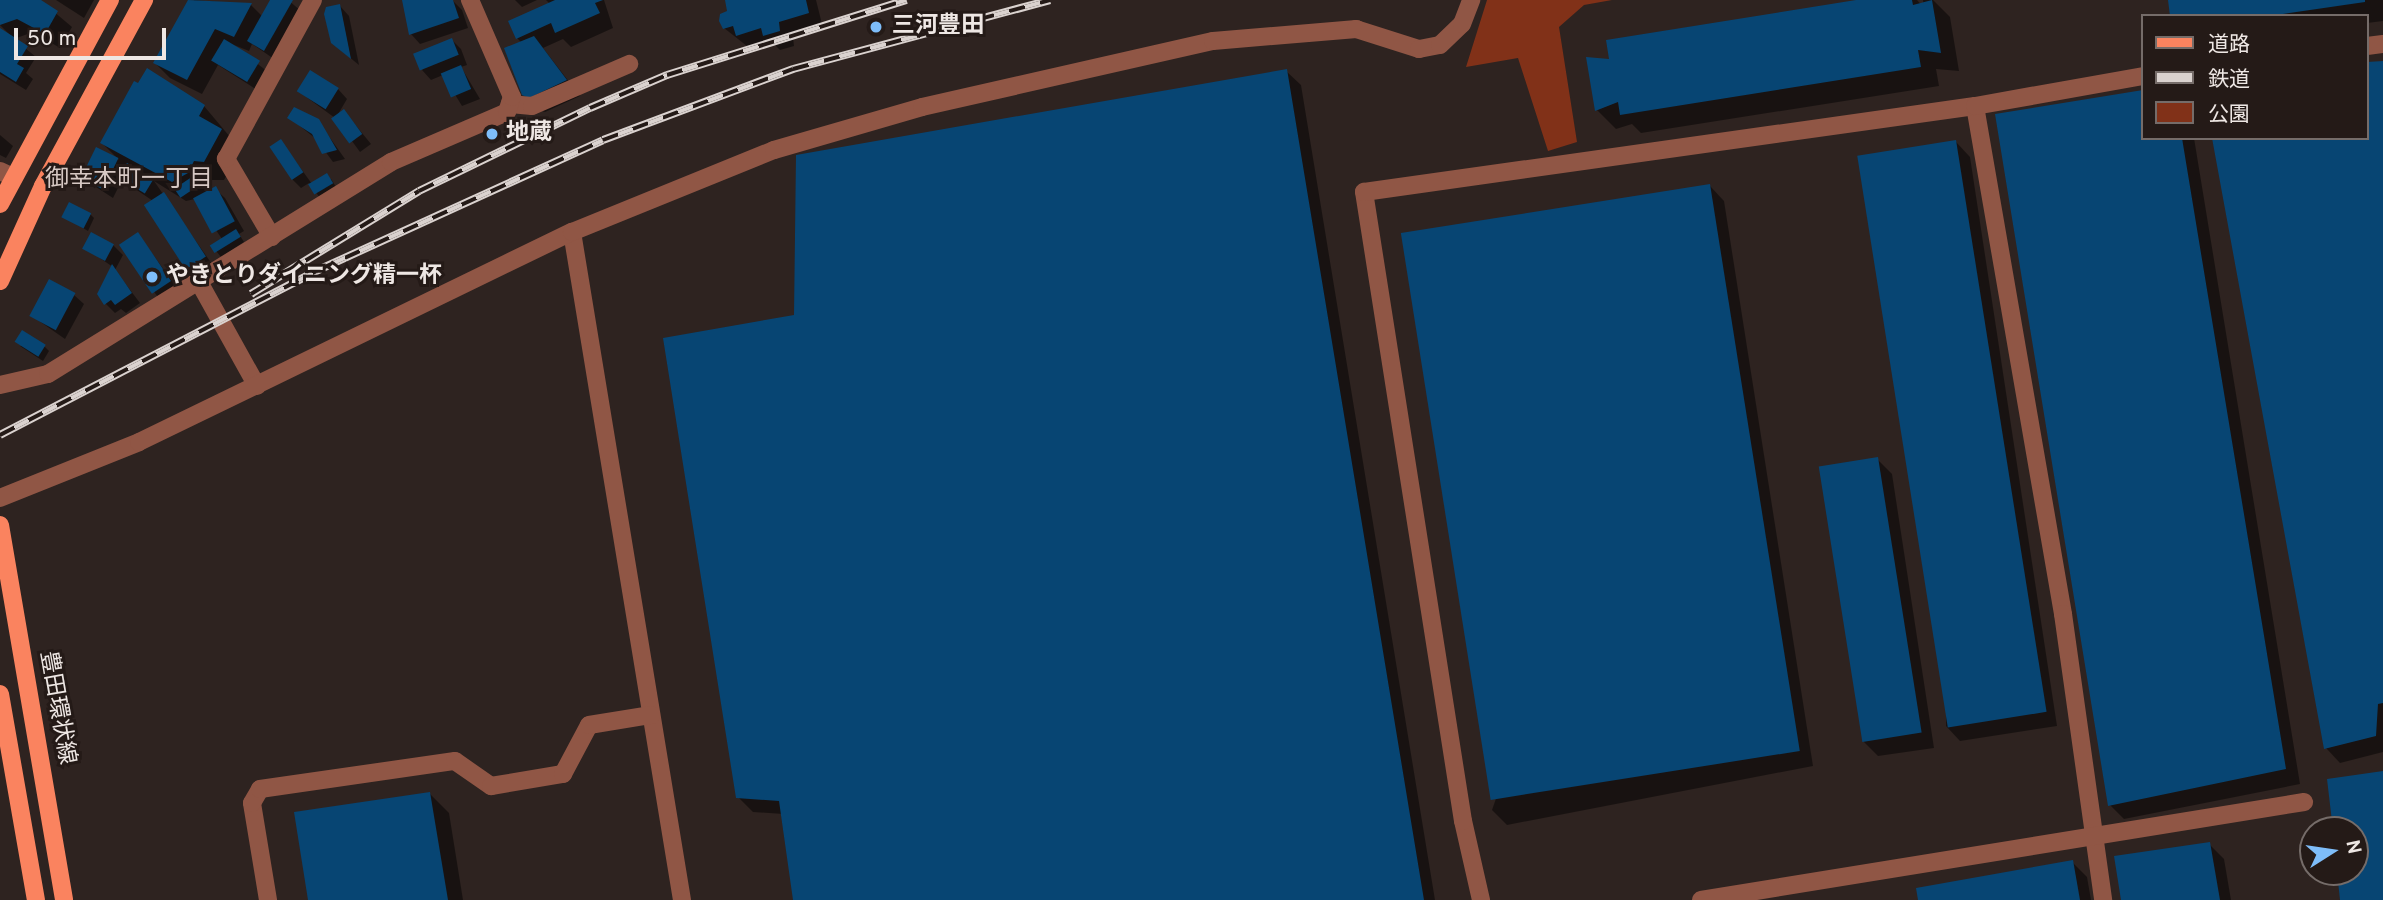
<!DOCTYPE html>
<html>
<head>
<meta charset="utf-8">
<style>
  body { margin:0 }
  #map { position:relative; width:2383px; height:900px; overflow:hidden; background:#2e2320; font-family:Overpass,"Noto Sans JP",sans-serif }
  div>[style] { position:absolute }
  .green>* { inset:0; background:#813118 }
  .shadow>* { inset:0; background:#0007; transform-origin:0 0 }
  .building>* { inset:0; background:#074573; transform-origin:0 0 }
  .minor>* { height:18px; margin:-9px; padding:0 9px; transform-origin:9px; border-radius:9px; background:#905645 }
  .major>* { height:18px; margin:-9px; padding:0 9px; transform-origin:9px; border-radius:9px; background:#fa835f }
  .rail>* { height:8px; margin-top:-4px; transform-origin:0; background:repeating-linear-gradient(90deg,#241a17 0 16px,#dad2cf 0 32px); box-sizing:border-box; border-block:2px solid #dad2cf }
  .dots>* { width:19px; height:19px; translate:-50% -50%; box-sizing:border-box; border:4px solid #241a17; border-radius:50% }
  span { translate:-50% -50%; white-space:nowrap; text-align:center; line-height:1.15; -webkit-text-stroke:6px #241a17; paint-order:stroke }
  .poi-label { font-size:23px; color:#eee7e4; font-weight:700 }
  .left { translate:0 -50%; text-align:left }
  .street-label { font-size:23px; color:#eee7e4 }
  .neighbourhood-label { font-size:24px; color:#d6c8c3 }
  .legend { position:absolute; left:2141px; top:14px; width:228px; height:126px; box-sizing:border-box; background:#241a17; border:2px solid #756c69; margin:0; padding:9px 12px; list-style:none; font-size:21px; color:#eee7e4 }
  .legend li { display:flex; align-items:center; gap:14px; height:35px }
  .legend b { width:35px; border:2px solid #756c69 }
  .north { position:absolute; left:2299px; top:816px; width:70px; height:70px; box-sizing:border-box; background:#241a17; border:2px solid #756c69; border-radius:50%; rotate:78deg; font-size:19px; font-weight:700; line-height:28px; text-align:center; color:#eee7e4 }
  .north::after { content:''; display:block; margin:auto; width:24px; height:32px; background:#7ebdf9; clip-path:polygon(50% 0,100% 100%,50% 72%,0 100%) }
  .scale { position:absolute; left:14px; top:28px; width:152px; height:32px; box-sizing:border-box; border:4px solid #eee7e4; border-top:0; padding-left:9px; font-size:21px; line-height:24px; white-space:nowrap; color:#eee7e4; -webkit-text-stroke:5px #241a17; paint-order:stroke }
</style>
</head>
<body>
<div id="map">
  <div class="green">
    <div style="clip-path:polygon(1487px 0,1612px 0,1584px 5px,1559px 27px,1577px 142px,1548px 151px,1518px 58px,1466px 67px)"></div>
  </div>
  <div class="shadow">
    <div style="clip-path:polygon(0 0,40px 0,72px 27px,60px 48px,33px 32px,14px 39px,36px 57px,26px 73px,33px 79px,26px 90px,0 74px,0 33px,11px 36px,0 25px)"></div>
    <div style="clip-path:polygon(56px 0,94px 0,84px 18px)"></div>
    <div style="clip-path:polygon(194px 0,251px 5px,263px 17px,273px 0,288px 0,301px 11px,274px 59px,252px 44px,249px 51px,234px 45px,268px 72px,257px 90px,218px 65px,202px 94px,170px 78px,155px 63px)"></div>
    <div style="clip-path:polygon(403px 0,452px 0,462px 10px,468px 28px,420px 44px,411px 34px)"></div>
    <div style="clip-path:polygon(515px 0,537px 0,522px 7px)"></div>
    <div style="clip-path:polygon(546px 0,604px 0,613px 28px,571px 47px,563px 39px,543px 48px,580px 96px,545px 112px,539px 110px,506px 49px,522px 43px,517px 38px,550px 4px)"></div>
    <div style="clip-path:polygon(727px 0,816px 0,823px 28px,793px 37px,794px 46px,780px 50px,773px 43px,752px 50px,724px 28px,730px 12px)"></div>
    <div style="clip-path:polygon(1867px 0,1917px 0,1924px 8px,1923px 0,1933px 0,1950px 17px,1959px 71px,1936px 69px,1939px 86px,1641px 133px,1632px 124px,1616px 129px,1597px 110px)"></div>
    <div style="clip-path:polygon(2169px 0,2383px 0,2383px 21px,2367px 23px,2367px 16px,2172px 16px)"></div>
    <div style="clip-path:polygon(340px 6px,349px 16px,359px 65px,332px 43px)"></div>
    <div style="clip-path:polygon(452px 40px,461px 49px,467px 65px,461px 67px,480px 99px,462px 106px,443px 75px,431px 80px,422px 70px)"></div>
    <div style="clip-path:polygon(2383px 63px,2383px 752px,2340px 763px,2326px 748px,2367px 138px)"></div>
    <div style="clip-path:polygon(1286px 71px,1301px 85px,1435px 900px,795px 900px,783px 814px,753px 812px,738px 797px,796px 316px)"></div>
    <div style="clip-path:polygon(338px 89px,347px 99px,337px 116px,344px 111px,371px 144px,360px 152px,335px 118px,298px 91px)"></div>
    <div style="clip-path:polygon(2143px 91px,2143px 138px,2194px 138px,2300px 784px,2124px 819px,2110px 805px,1997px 115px)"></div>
    <div style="clip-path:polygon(204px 106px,241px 150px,224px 180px,212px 180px,206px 194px,215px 189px,225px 198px,244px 231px,239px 234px,244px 242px,221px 257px,212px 246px,222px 239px,195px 199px,186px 201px,154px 181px,214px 267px,197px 278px,187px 269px,153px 201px,122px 180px,113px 198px,82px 178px,97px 149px,119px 160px,102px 143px)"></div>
    <div style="clip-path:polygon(290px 118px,318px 121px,345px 159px,333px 162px,316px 139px)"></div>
    <div style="clip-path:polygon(0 135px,13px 146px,6px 158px,0 155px)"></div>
    <div style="clip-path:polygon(281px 141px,312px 184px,331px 179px,336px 187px,320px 198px,309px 183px,301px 188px,292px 179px)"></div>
    <div style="clip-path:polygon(1956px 142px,1970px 157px,2057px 726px,1960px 741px,1946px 726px)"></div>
    <div style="clip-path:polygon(1710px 186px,1724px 201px,1813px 766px,1507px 825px,1492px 810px)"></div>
    <div style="clip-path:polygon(90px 214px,94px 218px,88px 231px,64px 217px)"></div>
    <div style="left:138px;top:234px;width:71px;height:21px;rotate:54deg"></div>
    <div style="clip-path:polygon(113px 245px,123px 255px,115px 270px,140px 303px,126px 313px,121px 309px,115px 313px,106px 304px,113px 267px,85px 248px)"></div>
    <div style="clip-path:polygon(74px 295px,84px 304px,65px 339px,32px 316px)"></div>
    <div style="clip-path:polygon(20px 346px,45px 347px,49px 351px,43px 361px)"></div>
    <div style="clip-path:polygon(1877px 459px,1892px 474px,1934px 748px,1878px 756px,1863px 741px)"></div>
    <div style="clip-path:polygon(430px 794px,449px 813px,463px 900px,310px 900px)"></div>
    <div style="clip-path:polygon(2209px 844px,2224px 859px,2231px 900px,2123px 900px)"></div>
    <div style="clip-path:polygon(2072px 862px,2087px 877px,2091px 900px,1919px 900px)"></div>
  </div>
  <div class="building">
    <div style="clip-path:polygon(0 0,41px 0,58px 11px,45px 34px,17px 19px,0 25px)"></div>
    <div style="clip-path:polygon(188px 0,252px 3px,234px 37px,215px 29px,187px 80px,153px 63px)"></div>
    <div style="clip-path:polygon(270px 0,293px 0,264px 51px,247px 41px)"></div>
    <div style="clip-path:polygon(402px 0,453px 0,459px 18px,409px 35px)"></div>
    <div style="clip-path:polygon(555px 0,603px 0,595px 3px,600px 13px,555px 33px,551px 23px,516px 39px,508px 21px)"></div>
    <div style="clip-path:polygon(725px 0,806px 0,809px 13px,779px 22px,780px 31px,763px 36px,761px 28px,736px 36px,733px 26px,723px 29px,719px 21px,720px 14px,727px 11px)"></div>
    <div style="clip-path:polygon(1856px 0,1912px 0,1913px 5px,1932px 0,1941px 53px,1918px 50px,1921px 67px,1620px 115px,1618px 102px,1595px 111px,1586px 57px,1609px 59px,1606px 40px)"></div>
    <div style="clip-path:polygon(2168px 0,2365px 0,2365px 2px,2269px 16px,2170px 16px)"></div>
    <div style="clip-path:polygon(340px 4px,351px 59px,331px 43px,324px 14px,326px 7px)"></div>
    <div style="clip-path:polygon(0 28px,28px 46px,17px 64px,24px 68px,16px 82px,0 72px)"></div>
    <div style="clip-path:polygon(534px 36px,567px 80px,529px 98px,522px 95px,504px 48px)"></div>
    <div style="left:452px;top:38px;width:18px;height:42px;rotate:68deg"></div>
    <div style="left:224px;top:39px;width:42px;height:25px;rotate:31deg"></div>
    <div style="clip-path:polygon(2383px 61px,2383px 703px,2378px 704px,2376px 736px,2324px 749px,2212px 138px,2367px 138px,2367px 62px)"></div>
    <div style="left:461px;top:65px;width:26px;height:22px;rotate:67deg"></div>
    <div style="clip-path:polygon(147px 68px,205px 105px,199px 116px,222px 129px,204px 162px,194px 161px,188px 173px,172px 182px,100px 143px,134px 81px,138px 83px)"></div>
    <div style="clip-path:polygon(1287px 69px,1424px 900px,793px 900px,779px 801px,736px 798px,663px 338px,794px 315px,796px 155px)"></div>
    <div style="left:310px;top:70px;width:34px;height:25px;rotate:32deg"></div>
    <div style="clip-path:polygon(2143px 90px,2143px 138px,2182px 138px,2286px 769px,2108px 806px,1995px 114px)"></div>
    <div style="clip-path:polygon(294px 107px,319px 119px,337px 150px,322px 154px,312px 134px,287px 118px)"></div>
    <div style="left:344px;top:109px;width:31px;height:16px;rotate:54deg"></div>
    <div style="left:281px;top:139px;width:40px;height:14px;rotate:56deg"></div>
    <div style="left:1956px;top:140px;width:579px;height:100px;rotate:81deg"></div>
    <div style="left:96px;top:147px;width:25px;height:35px;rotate:26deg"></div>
    <div style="left:127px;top:163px;width:31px;height:17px;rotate:31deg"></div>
    <div style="left:205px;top:168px;width:11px;height:37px;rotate:56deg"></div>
    <div style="left:327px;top:173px;width:12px;height:22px;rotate:59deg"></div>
    <div style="left:1710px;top:184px;width:574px;height:313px;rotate:81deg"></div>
    <div style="left:216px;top:186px;width:40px;height:26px;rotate:62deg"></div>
    <div style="left:164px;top:192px;width:77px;height:24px;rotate:57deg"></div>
    <div style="left:69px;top:202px;width:25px;height:17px;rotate:27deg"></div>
    <div style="left:236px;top:229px;width:9px;height:31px;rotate:58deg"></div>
    <div style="left:91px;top:232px;width:26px;height:19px;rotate:28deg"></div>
    <div style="left:138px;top:232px;width:59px;height:23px;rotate:56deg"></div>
    <div style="clip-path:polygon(112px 264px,132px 293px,115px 305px,111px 300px,104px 305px,97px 294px)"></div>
    <div style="left:49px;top:279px;width:30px;height:42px;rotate:28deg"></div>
    <div style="left:22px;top:330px;width:28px;height:14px;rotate:32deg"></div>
    <div style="left:1878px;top:457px;width:279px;height:60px;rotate:81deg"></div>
    <div style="clip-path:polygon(2383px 771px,2383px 900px,2340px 900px,2337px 872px,2355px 872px,2355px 830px,2333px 830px,2327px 779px)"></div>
    <div style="clip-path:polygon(430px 792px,448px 900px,308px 900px,294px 812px)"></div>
    <div style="clip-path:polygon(2210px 842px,2220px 900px,2121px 900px,2114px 856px)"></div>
    <div style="clip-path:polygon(2073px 860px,2080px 900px,1918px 900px,1916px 888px)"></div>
  </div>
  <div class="minor">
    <div style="left:2367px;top:46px;width:16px;rotate:-7deg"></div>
    <div style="left:510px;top:104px;width:22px;rotate:5deg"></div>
    <div style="left:532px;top:106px;width:106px;rotate:-23.4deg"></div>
    <div style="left:1975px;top:106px;width:516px;rotate:80.17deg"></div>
    <div style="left:2063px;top:614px;width:289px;rotate:82deg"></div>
    <div style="left:0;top:171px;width:14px;rotate:25deg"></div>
    <div style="left:572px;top:232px;width:677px;rotate:80.65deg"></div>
    <div style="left:272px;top:237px;width:91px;rotate:-120.5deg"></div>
    <div style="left:226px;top:159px;width:181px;rotate:-61.3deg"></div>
    <div style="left:199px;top:282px;width:119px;rotate:60.9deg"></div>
    <div style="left:0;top:385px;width:49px;rotate:-12.9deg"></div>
    <div style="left:48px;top:374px;width:403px;rotate:-31.7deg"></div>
    <div style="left:391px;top:162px;width:126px;rotate:-23.3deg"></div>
    <div style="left:507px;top:112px;width:16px;rotate:-72deg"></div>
    <div style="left:512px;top:97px;width:106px;rotate:-113.4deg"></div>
    <div style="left:0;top:498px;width:150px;rotate:-21.9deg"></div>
    <div style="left:139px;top:442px;width:481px;rotate:-25.9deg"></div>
    <div style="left:572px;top:232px;width:218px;rotate:-22.1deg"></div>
    <div style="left:774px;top:150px;width:154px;rotate:-16.2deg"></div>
    <div style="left:922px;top:107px;width:298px;rotate:-12.8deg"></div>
    <div style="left:1213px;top:41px;width:144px;rotate:-4.8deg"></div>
    <div style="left:1356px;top:29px;width:66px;rotate:17.6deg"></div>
    <div style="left:1419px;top:49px;width:21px;rotate:-11deg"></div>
    <div style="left:1440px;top:45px;width:30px;rotate:-44deg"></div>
    <div style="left:1462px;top:24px;width:26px;rotate:-69deg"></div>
    <div style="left:268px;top:900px;width:98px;rotate:-99.4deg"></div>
    <div style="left:252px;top:803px;width:16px;rotate:-60deg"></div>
    <div style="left:260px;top:789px;width:197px;rotate:-8.2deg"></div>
    <div style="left:455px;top:761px;width:44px;rotate:34.8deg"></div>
    <div style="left:491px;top:786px;width:73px;rotate:-9.5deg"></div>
    <div style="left:563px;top:774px;width:55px;rotate:-62deg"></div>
    <div style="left:589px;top:725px;width:63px;rotate:-9.2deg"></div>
    <div style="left:1481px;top:900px;width:81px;rotate:-102.8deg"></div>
    <div style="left:1463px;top:821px;width:637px;rotate:-98.94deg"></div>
    <div style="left:1364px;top:192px;width:617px;rotate:-8.01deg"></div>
    <div style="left:1975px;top:106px;width:171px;rotate:-10.1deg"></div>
    <div style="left:1701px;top:900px;width:611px;rotate:-9.23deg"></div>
  </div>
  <div class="major">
    <div style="left:0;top:204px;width:232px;rotate:-61.7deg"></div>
    <div style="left:0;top:281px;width:104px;rotate:-65.6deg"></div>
    <div style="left:43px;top:186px;width:212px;rotate:-61.5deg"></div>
    <div style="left:0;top:525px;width:380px;rotate:80.3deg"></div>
    <div style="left:0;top:694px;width:209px;rotate:80.1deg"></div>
  </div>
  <div class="rail">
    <div style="left:251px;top:294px;width:197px;rotate:-31.5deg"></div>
    <div style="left:419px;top:191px;width:190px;rotate:-25.9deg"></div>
    <div style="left:590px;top:108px;width:84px;rotate:-23.2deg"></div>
    <div style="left:667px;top:75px;width:251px;rotate:-17.4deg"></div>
    <div style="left:0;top:435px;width:356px;rotate:-27.4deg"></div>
    <div style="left:316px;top:271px;width:315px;rotate:-24.5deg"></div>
    <div style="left:603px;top:140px;width:203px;rotate:-20.5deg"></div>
    <div style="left:793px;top:69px;width:266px;rotate:-15deg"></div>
  </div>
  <div class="dots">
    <div style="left:876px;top:27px;background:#7ebdf9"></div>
    <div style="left:492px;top:134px;background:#7ebdf9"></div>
    <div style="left:152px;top:277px;background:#7ebdf9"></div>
  </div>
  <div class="poi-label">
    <span class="left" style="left:892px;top:27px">三河豊田</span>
    <span class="left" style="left:506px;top:134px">地蔵</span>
    <span class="left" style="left:166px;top:277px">やきとりダイニング精一杯</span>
  </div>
  <div class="street-label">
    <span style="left:56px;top:708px;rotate:80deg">豊田環状線</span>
  </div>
  <div class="neighbourhood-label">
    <span style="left:129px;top:181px">御幸本町一丁目</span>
  </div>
  <ul class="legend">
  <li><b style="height:9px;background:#fa835f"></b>道路</li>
  <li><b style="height:9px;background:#dad2cf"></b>鉄道</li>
  <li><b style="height:19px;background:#813118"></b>公園</li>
  </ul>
  <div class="north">N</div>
  <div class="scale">50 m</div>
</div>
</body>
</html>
